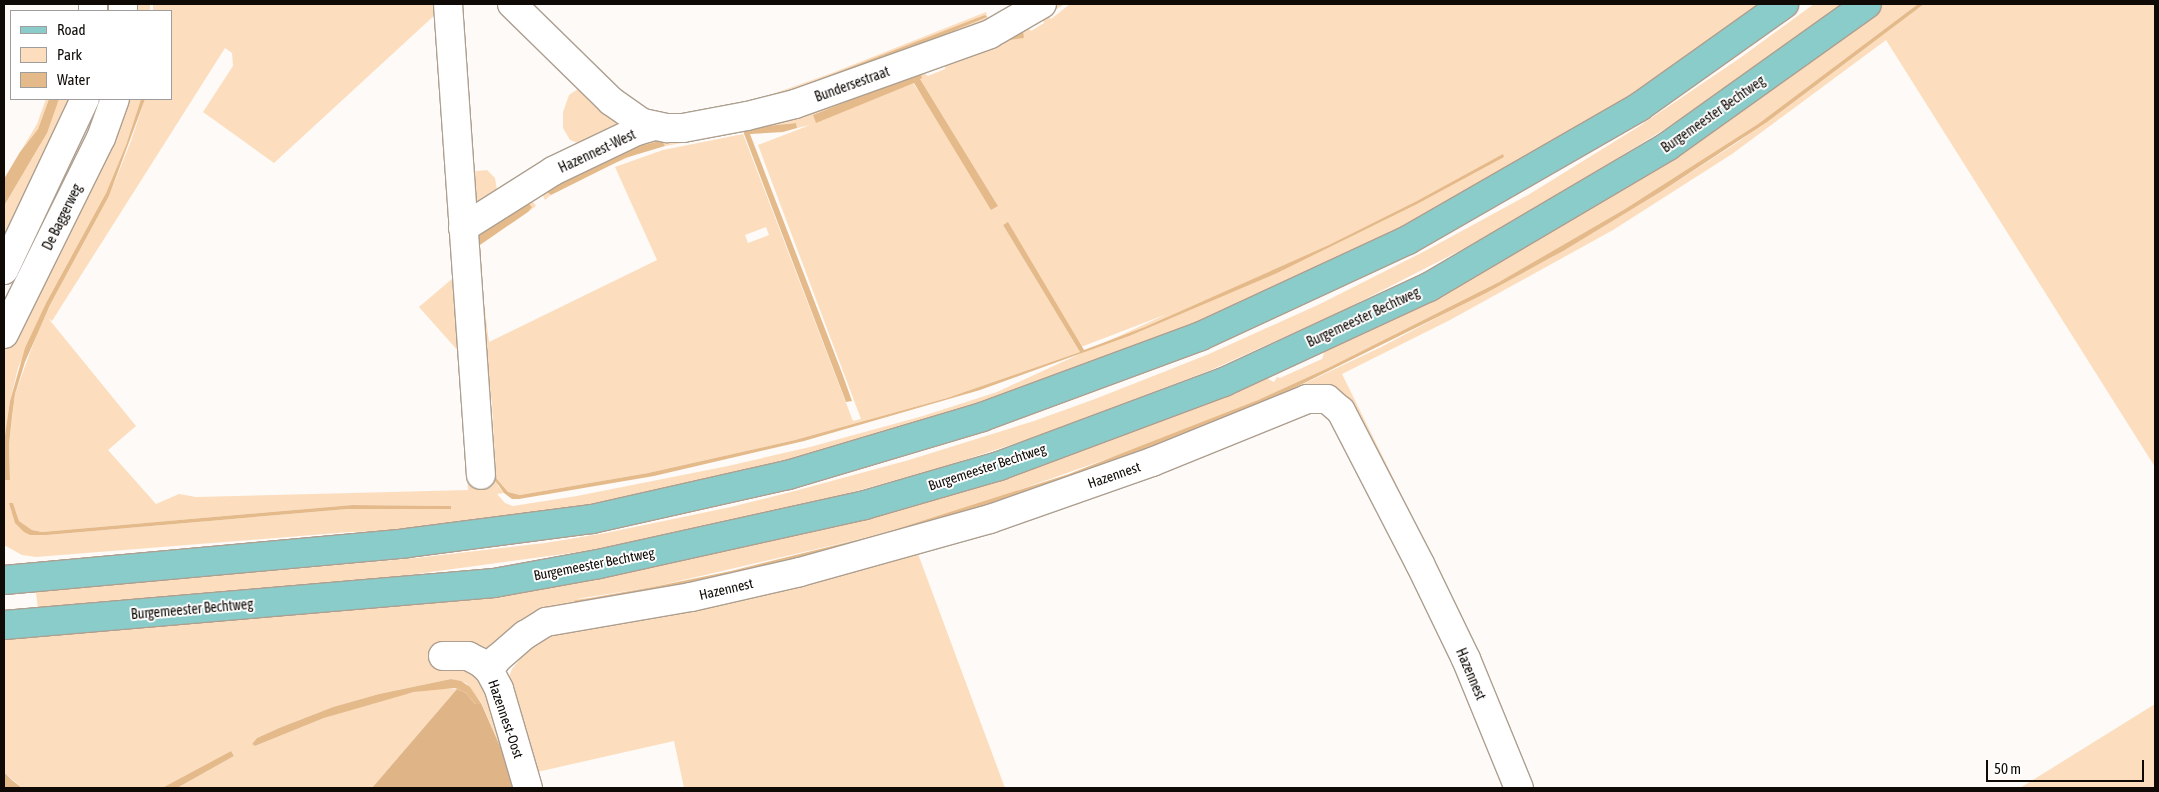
<!DOCTYPE html>
<html>
<head>
<meta charset="utf-8">
<style>
  body { margin:0 }
  #map { position:relative; width:2159px; height:792px; overflow:hidden; background:#fdfaf7; font-family:"Asap Condensed",sans-serif }
  div>[style] { position:absolute }
  .green>* { inset:0; background:#fcdebe; transform-origin:0 0 }
  .forest>* { inset:0; background:#dfb486 }
  .water>* { inset:0; background:#e5ba8b; transform-origin:0 0 }
  .roads { filter:drop-shadow(1px 0 #ad9f90) drop-shadow(-1px 0 #ad9f90) drop-shadow(0 1px #ad9f90) drop-shadow(0 -1px #ad9f90) }
  .minor>* { height:28px; margin:-14px; padding:0 14px; transform-origin:14px; border-radius:14px; background:#fff }
  .major>* { height:28px; margin:-14px; padding:0 14px; transform-origin:14px; border-radius:14px; background:#8accca }
  span { translate:-50% -50%; white-space:nowrap; text-align:center; line-height:1.15; -webkit-text-stroke:4px #fff; paint-order:stroke }
  .street-label { font-size:14px; color:#0f0a06 }
  .frame { position:absolute; inset:0; border:5px solid #0f0a06; pointer-events:none }
  .legend { position:absolute; left:10px; top:10px; width:162px; height:90px; box-sizing:border-box; background:#fff; border:1px solid #9f9d9b; margin:0; padding:6px 9px; list-style:none; font-size:15px; color:#0f0a06 }
  .legend li { display:flex; align-items:center; gap:10px; height:25px }
  .legend b { width:25px; border:1px solid #9f9d9b }
  .scale { position:absolute; left:1986px; top:760px; width:158px; height:22px; box-sizing:border-box; border:2px solid #0f0a06; border-top:0; padding-left:6px; font-size:15px; line-height:18px; white-space:nowrap; color:#0f0a06; -webkit-text-stroke:4px #fff; paint-order:stroke }
</style>
</head>
<body>
<div id="map">
  <div class="green">
    <div style="left:130px;top:4px;width:20px;height:7px"></div>
    <div style="clip-path:polygon(evenodd,153px 4px,436px 4px,437px 13px,274px 163px,203px 112px,233px 66px,232px 53px,225px 48px,52px 321px,48px 318px,136px 426px,108px 450px,156px 504px,179px 494px,196px 497px,468px 490px,459px 352px,419px 307px,453px 278px,455px 278px,469px 238px,525px 197px,534px 203px,536px 206px,528px 212px,530px 209px,477px 247px,489px 342px,657px 260px,615px 167px,663px 150px,743px 134px,853px 421px,861px 419px,758px 145px,810px 125px,797px 128px,796px 123px,792px 123px,680px 138px,682px 143px,665px 146px,663px 142px,548px 193px,551px 195px,545px 200px,539px 188px,629px 142px,914px 67px,928px 76px,945px 69px,946px 54px,1028px 28px,1031px 31px,1044px 23px,1043px 19px,1049px 4px,1065px 4px,1048px 14px,1051px 19px,1070px 4px,1777px 4px,1574px 140px,1237px 316px,810px 463px,469px 529px,350px 532px,36px 557px,22px 555px,4px 545px,4px 349px,122px 99px,141px 99px,126px 145px,106px 193px,46px 303px,18px 368px,10px 401px,5px 435px,6px 480px,10px 480px,9px 445px,15px 394px,36px 336px,50px 305px,109px 196px,131px 141px,145px 99px,171px 99px,171px 11px,153px 11px,153px 4px,920px 73px,920px 79px,998px 206px,913px 83px,816px 122px,814px 115px,920px 73px,153px 4px,1008px 223px,1081px 347px,1167px 314px,997px 392px,923px 416px,810px 447px,728px 466px,577px 496px,513px 506px,505px 503px,497px 494px,504px 493px,498px 486px,493px 465px,490px 407px,478px 297px,492px 404px,496px 478px,508px 492px,520px 495px,648px 473px,795px 440px,947px 398px,1080px 352px,1003px 225px,1008px 223px,153px 4px,766px 227px,769px 235px,748px 243px,745px 235px,766px 227px,153px 4px,13px 503px,19px 521px,32px 530px,42px 532px,352px 505px,451px 506px,451px 509px,348px 509px,47px 535px,30px 535px,11px 511px,13px 503px)"></div>
    <div style="clip-path:polygon(1814px 4px,1841px 4px,1745px 74px,1668px 127px,1548px 201px,1465px 248px,1340px 312px,1211px 370px,1035px 437px,946px 466px,810px 504px,671px 535px,579px 552px,365px 581px,38px 610px,36px 592px,416px 558px,545px 543px,606px 533px,731px 507px,791px 492px,909px 460px,1034px 421px,1095px 399px,1209px 354px,1320px 304px,1425px 251px,1528px 195px,1638px 127px,1740px 58px)"></div>
    <div style="clip-path:polygon(1881px 4px,1918px 4px,1758px 124px,1625px 209px,1499px 282px,1328px 368px,1258px 400px,1149px 444px,988px 501px,881px 534px,653px 587px,576px 599px,617px 597px,864px 543px,1122px 458px,1278px 396px,1381px 347px,1550px 258px,1551px 261px,1550px 258px,1662px 191px,1738px 142px,1924px 4px,2155px 4px,2155px 467px,1886px 40px,1732px 154px,1613px 230px,1450px 320px,1342px 374px,1409px 510px,1405px 514px,1339px 394px,1208px 431px,911px 535px,1005px 788px,684px 788px,674px 741px,537px 772px,508px 679px,512px 669px,526px 652px,578px 616px,482px 651px,456px 665px,482px 678px,506px 760px,481px 702px,466px 683px,451px 679px,379px 694px,333px 707px,279px 728px,257px 738px,252px 744px,255px 746px,324px 718px,391px 697px,435px 688px,457px 689px,372px 788px,177px 788px,234px 756px,231px 751px,162px 788px,22px 788px,4px 772px,4px 638px,605px 573px,1271px 374px,1268px 379px,1274px 382px,1277px 377px,1280px 378px,1322px 359px,1326px 346px,1866px 16px)"></div>
    <div style="clip-path:polygon(evenodd,986px 12px,988px 19px,803px 93px,747px 103px,832px 73px,986px 12px,986px 15px,986px 17px,934px 39px,793px 93px,781px 94px,986px 15px)"></div>
    <div style="clip-path:polygon(578px 89px,585px 91px,630px 123px,471px 216px,468px 172px,487px 170px,495px 178px,497px 190px,578px 143px,570px 140px,563px 128px,563px 112px,569px 95px)"></div>
    <div style="clip-path:polygon(46px 99px,49px 99px,38px 129px,20px 152px,4px 179px,37px 124px)"></div>
    <div style="clip-path:polygon(59px 99px,76px 99px,4px 241px,4px 206px,40px 145px)"></div>
    <div style="clip-path:polygon(2155px 704px,2155px 788px,2020px 788px)"></div>
  </div>
  <div class="forest">
    <div style="clip-path:polygon(457px 689px,466px 693px,475px 704px,481px 703px,506px 760px,515px 788px,372px 788px)"></div>
  </div>
  <div class="water">
    <div style="clip-path:polygon(1918px 4px,1924px 4px,1767px 122px,1662px 191px,1563px 251px,1550px 258px,1549px 255px,1550px 258px,1486px 293px,1278px 396px,1122px 458px,1021px 495px,864px 543px,730px 575px,659px 589px,576px 602px,573px 601px,653px 587px,731px 571px,881px 534px,1069px 474px,1258px 400px,1328px 368px,1499px 282px,1625px 209px,1758px 124px)"></div>
    <div style="clip-path:polygon(985px 15px,987px 17px,934px 39px,793px 93px,781px 94px)"></div>
    <div style="left:1023px;top:31px;width:7px;height:82px;rotate:82deg"></div>
    <div style="clip-path:polygon(920px 72px,922px 78px,920px 79px,998px 206px,991px 210px,914px 83px,816px 123px,813px 115px)"></div>
    <div style="clip-path:polygon(49px 99px,59px 99px,47px 133px,4px 206px,4px 179px,20px 152px,38px 129px)"></div>
    <div style="clip-path:polygon(141px 99px,145px 99px,144px 102px,109px 196px,50px 305px,25px 362px,15px 394px,12px 417px,9px 445px,10px 480px,5px 480px,5px 435px,10px 401px,25px 348px,46px 303px,106px 193px,126px 145px)"></div>
    <div style="clip-path:polygon(796px 123px,797px 128px,783px 132px,750px 134px,842px 373px,852px 401px,846px 402px,743px 131px,749px 128px)"></div>
    <div style="clip-path:polygon(660px 141px,663px 142px,665px 146px,625px 158px,551px 195px,548px 193px,548px 188px,632px 148px)"></div>
    <div style="clip-path:polygon(1503px 154px,1504px 157px,1417px 204px,1275px 274px,1129px 336px,980px 390px,804px 441px,654px 476px,519px 499px,512px 499px,504px 493px,494px 479px,490px 407px,478px 297px,482px 306px,496px 478px,508px 492px,520px 495px,648px 473px,795px 440px,947px 398px,1080px 352px,1003px 225px,1008px 222px,1084px 350px,1145px 327px,1329px 245px,1417px 201px)"></div>
    <div style="clip-path:polygon(527px 202px,532px 207px,528px 212px,477px 247px,476px 235px)"></div>
    <div style="clip-path:polygon(9px 503px,13px 503px,19px 521px,32px 530px,42px 532px,352px 505px,451px 506px,451px 509px,348px 509px,47px 535px,30px 535px,24px 532px,15px 523px)"></div>
    <div style="clip-path:polygon(451px 679px,461px 681px,470px 687px,481px 703px,476px 705px,466px 693px,455px 688px,414px 692px,324px 718px,255px 746px,252px 744px,257px 738px,279px 728px,333px 707px,379px 694px)"></div>
    <div style="clip-path:polygon(231px 751px,234px 756px,177px 788px,162px 788px)"></div>
    <div style="clip-path:polygon(4px 772px,13px 781px,22px 788px,5px 788px)"></div>
  </div>
  <div class="roads">
    <div class="minor">
      <div style="left:93px;top:4px;width:7px;rotate:90deg"></div>
      <div style="left:123px;top:4px;width:7px;rotate:90deg"></div>
      <div style="left:448px;top:4px;width:472px;rotate:86deg"></div>
      <div style="left:512px;top:4px;width:139px;rotate:44.4deg"></div>
      <div style="left:611px;top:101px;width:39px;rotate:35deg"></div>
      <div style="left:643px;top:123px;width:25px;rotate:12deg"></div>
      <div style="left:667px;top:128px;width:16px"></div>
      <div style="left:683px;top:128px;width:65px;rotate:-10.6deg"></div>
      <div style="left:747px;top:116px;width:49px;rotate:-14deg"></div>
      <div style="left:795px;top:104px;width:207px;rotate:-19.7deg"></div>
      <div style="left:990px;top:34px;width:60px;rotate:-30deg"></div>
      <div style="left:463px;top:228px;width:107px;rotate:-32.3deg"></div>
      <div style="left:553px;top:171px;width:93px;rotate:-25.5deg"></div>
      <div style="left:637px;top:131px;width:15px;rotate:-16deg"></div>
      <div style="left:4px;top:270px;width:189px;rotate:-64.7deg"></div>
      <div style="left:4px;top:334px;width:219px;rotate:-63.7deg"></div>
      <div style="left:101px;top:138px;width:41px;rotate:-70.3deg"></div>
      <div style="left:443px;top:656px;width:25px"></div>
      <div style="left:468px;top:656px;width:13px;rotate:27deg"></div>
      <div style="left:480px;top:662px;width:12px;rotate:42deg"></div>
      <div style="left:489px;top:670px;width:21px;rotate:62deg"></div>
      <div style="left:499px;top:689px;width:103px;rotate:73.7deg"></div>
      <div style="left:489px;top:670px;width:14px;rotate:-54deg"></div>
      <div style="left:497px;top:659px;width:37px;rotate:-41deg"></div>
      <div style="left:525px;top:635px;width:25px;rotate:-32deg"></div>
      <div style="left:546px;top:622px;width:147px;rotate:-9.8deg"></div>
      <div style="left:691px;top:597px;width:112px;rotate:-12.9deg"></div>
      <div style="left:800px;top:572px;width:197px;rotate:-15.6deg"></div>
      <div style="left:990px;top:519px;width:172px;rotate:-19.4deg"></div>
      <div style="left:1152px;top:462px;width:167px;rotate:-22.1deg"></div>
      <div style="left:1307px;top:399px;width:20px"></div>
      <div style="left:1327px;top:399px;width:18px;rotate:41deg"></div>
      <div style="left:1341px;top:411px;width:172px;rotate:62.7deg"></div>
      <div style="left:1420px;top:564px;width:106px;rotate:64.2deg"></div>
      <div style="left:1466px;top:659px;width:139px;rotate:67.7deg"></div>
    </div>
    <div class="major">
      <div style="left:4px;top:580px;width:405px;rotate:-5.2deg"></div>
      <div style="left:407px;top:543px;width:187px;rotate:-7.4deg"></div>
      <div style="left:592px;top:519px;width:201px;rotate:-12.7deg"></div>
      <div style="left:788px;top:475px;width:202px;rotate:-16.6deg"></div>
      <div style="left:982px;top:417px;width:233px;rotate:-20.3deg"></div>
      <div style="left:1201px;top:336px;width:228px;rotate:-24.9deg"></div>
      <div style="left:1408px;top:240px;width:267px;rotate:-29.9deg"></div>
      <div style="left:1639px;top:107px;width:178px;rotate:-35.4deg"></div>
      <div style="left:4px;top:625px;width:492px;rotate:-4.9deg"></div>
      <div style="left:494px;top:583px;width:107px;rotate:-10.3deg"></div>
      <div style="left:599px;top:564px;width:272px;rotate:-12.5deg"></div>
      <div style="left:865px;top:505px;width:140px;rotate:-16.2deg"></div>
      <div style="left:999px;top:466px;width:240px;rotate:-20.5deg"></div>
      <div style="left:1224px;top:382px;width:226px;rotate:-24.9deg"></div>
      <div style="left:1429px;top:287px;width:277px;rotate:-30.5deg"></div>
      <div style="left:1668px;top:146px;width:244px;rotate:-35.5deg"></div>
    </div>
  </div>
  <div class="street-label">
    <span style="left:852px;top:84px;rotate:-20deg">Bundersestraat</span>
    <span style="left:1713px;top:114px;rotate:-35deg">Burgemeester Bechtweg</span>
    <span style="left:597px;top:151px;rotate:-25deg">Hazennest-West</span>
    <span style="left:62px;top:217px;rotate:-64deg">De Baggerweg</span>
    <span style="left:1363px;top:317px;rotate:-25deg">Burgemeester Bechtweg</span>
    <span style="left:987px;top:467px;rotate:-18deg">Burgemeester Bechtweg</span>
    <span style="left:1114px;top:475px;rotate:-19deg">Hazennest</span>
    <span style="left:594px;top:564px;rotate:-11deg">Burgemeester Bechtweg</span>
    <span style="left:726px;top:589px;rotate:-13deg">Hazennest</span>
    <span style="left:192px;top:609px;rotate:-5deg">Burgemeester Bechtweg</span>
    <span style="left:1471px;top:674px;rotate:67deg">Hazennest</span>
    <span style="left:506px;top:719px;rotate:71deg">Hazennest-Oost</span>
  </div>
  <div class="frame"></div>
  <ul class="legend">
  <li><b style="height:6px;background:#8accca"></b>Road</li>
  <li><b style="height:14px;background:#fcdebe"></b>Park</li>
  <li><b style="height:14px;background:#e5ba8b"></b>Water</li>
  </ul>
  <div class="scale">50 m</div>
</div>
</body>
</html>
